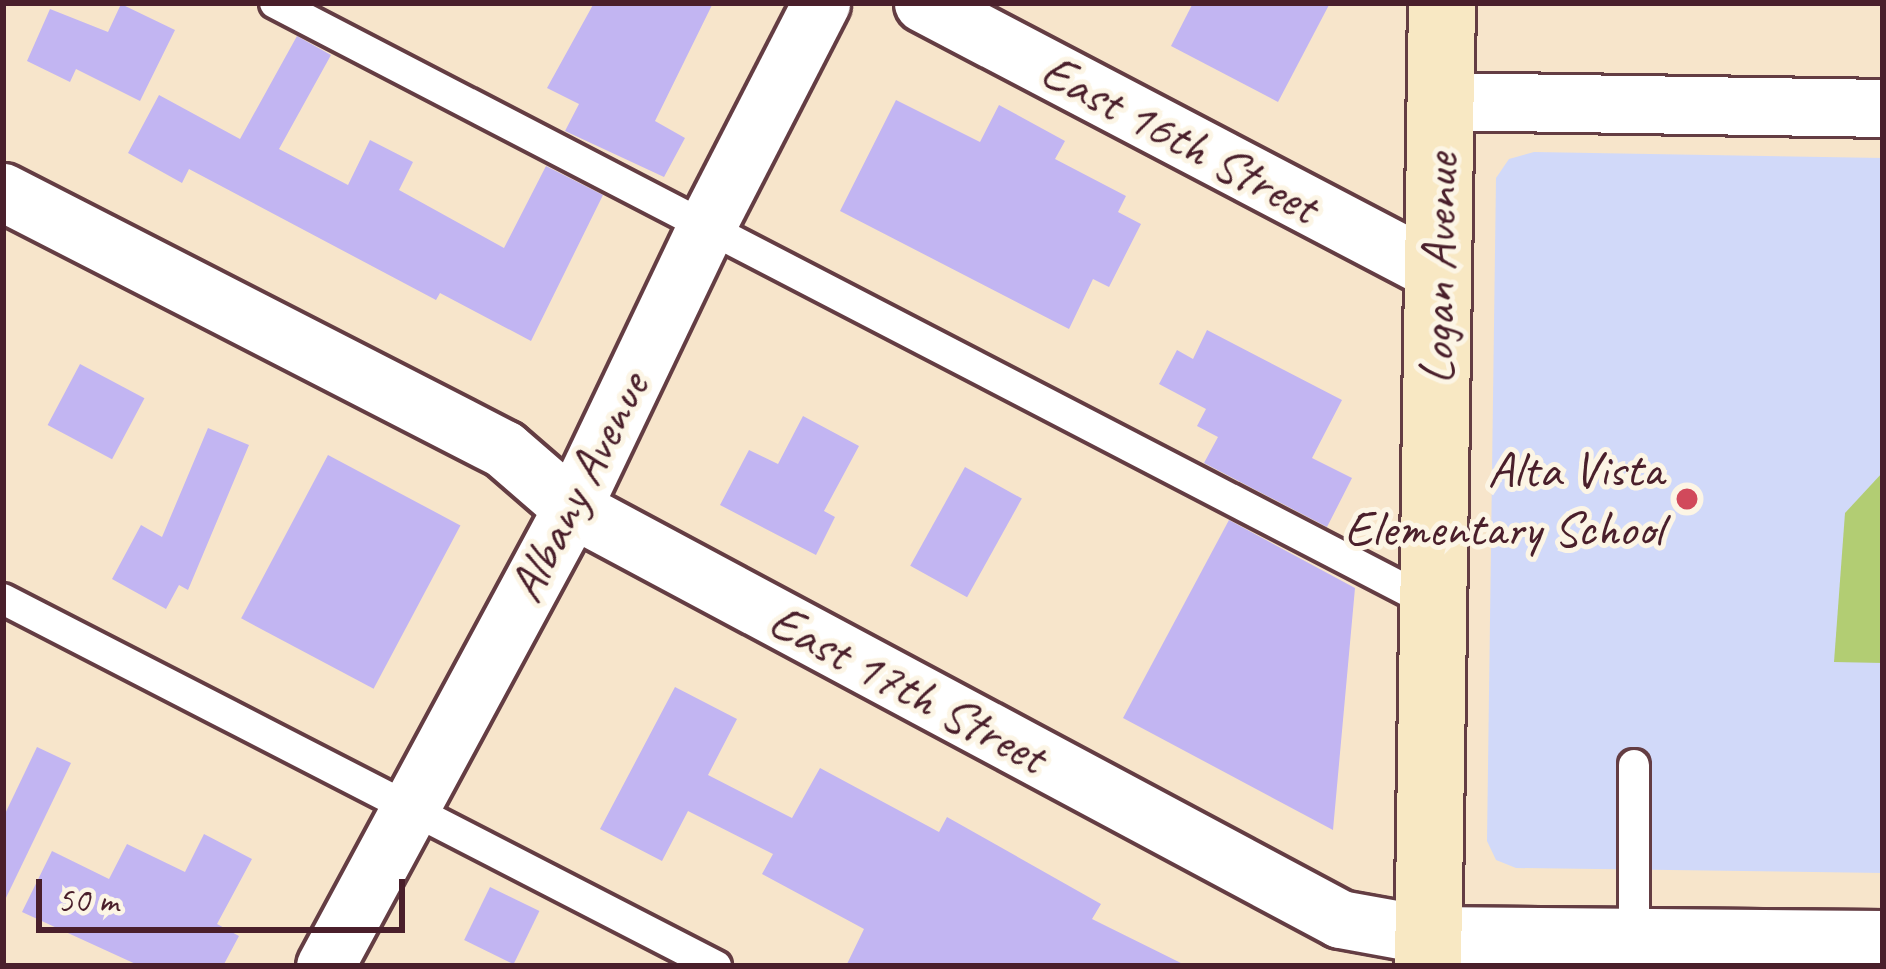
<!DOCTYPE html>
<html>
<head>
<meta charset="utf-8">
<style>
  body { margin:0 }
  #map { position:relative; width:1886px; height:969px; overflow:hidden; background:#f7e5cb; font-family:Caveat,sans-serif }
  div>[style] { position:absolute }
  .built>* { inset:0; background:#d1d9f9 }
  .green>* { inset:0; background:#b2cd73 }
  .building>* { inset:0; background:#c2b5f2; transform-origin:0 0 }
  .roads { filter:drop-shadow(3px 0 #643d43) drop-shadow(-3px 0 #643d43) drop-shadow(0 3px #643d43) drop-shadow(0 -3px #643d43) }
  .lane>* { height:30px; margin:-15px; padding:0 15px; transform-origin:15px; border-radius:15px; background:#fff }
  .street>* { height:57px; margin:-28.5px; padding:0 28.5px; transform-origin:28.5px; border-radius:28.5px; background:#fff }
  .secondary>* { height:66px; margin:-33px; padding:0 33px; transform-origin:33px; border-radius:33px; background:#f8e8c3 }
  .dots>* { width:33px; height:33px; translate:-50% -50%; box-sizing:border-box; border:6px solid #fcf5e5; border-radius:50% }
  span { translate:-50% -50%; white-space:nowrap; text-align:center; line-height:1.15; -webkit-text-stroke:10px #fcf5e5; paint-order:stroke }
  .street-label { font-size:51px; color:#4a1f2b }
  .poi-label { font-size:51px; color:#4a1f2b }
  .right { translate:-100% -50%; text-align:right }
  .frame { position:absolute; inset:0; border:6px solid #4a1f2b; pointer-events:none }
  .scale { position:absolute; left:36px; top:879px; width:369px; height:54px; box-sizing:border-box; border:6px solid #4a1f2b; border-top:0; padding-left:15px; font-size:36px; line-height:42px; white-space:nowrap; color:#4a1f2b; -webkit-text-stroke:9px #fcf5e5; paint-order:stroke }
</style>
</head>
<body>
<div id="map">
  <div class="built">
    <div style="clip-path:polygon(1534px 152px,1883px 158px,1883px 873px,1516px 868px,1496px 860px,1487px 841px,1496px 178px,1509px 159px)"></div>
  </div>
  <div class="green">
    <div style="clip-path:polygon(1883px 472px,1883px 663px,1834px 662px,1845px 513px)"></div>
  </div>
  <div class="building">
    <div style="clip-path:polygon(594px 3px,713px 3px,655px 121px,685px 138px,664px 177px,565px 131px,579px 104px,547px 88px)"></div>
    <div style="clip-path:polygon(1193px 3px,1330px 3px,1278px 102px,1171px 46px)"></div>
    <div style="clip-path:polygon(121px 4px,175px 30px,140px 101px,76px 69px,70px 82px,27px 61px,50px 9px,108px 32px)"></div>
    <div style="clip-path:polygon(297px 36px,331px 55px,279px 149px,348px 185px,370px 140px,413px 162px,399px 190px,504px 248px,546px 166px,603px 195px,531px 341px,440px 293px,436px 300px,189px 169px,182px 183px,128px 153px,159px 95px,240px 139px)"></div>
    <div style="clip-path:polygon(896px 100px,980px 142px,999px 105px,1065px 141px,1055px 159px,1126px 196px,1118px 212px,1141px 224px,1109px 287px,1093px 279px,1069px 329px,840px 211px)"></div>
    <div style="clip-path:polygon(1207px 330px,1342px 400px,1312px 458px,1352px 478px,1327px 527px,1204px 463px,1218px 437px,1197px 426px,1206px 409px,1159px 384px,1177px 350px,1193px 359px)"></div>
    <div style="left:80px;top:364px;width:73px;height:69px;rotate:28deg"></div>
    <div style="clip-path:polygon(803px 416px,859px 446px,824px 511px,835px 517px,816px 555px,720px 505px,749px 450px,778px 464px)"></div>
    <div style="clip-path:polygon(208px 428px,249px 445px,188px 590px,179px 585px,166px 609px,112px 579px,141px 525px,162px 537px)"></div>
    <div style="left:328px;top:455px;width:150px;height:185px;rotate:28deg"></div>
    <div style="left:965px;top:467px;width:65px;height:113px;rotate:29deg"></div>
    <div style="clip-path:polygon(1229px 520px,1355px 588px,1333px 830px,1123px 718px)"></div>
    <div style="clip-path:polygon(675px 687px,737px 719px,708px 775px,792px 818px,820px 768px,939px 832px,947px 817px,1101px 904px,1092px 919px,1187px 966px,846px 966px,864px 929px,762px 874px,773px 854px,688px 811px,662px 861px,600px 829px)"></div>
    <div style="clip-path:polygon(37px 747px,71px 763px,3px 904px,3px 818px)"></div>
    <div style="clip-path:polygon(204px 834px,252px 859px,217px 924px,239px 936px,223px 966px,140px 966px,22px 912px,52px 851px,109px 879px,127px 844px,185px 872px)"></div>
    <div style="left:490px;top:887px;width:55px;height:59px;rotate:26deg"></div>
  </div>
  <div class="roads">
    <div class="lane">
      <div style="left:275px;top:3px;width:1305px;rotate:27.43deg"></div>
      <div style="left:3px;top:599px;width:802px;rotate:27.24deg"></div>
      <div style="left:1634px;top:936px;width:171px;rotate:-90deg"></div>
    </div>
    <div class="street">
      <div style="left:923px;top:3px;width:581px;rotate:27.67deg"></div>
      <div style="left:1441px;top:101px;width:442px;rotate:0.9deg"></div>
      <div style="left:3px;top:192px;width:563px;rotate:27.16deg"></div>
      <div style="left:504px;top:449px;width:90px;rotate:40.9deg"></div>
      <div style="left:572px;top:508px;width:871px;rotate:28.15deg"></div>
      <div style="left:1340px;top:919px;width:89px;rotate:10.3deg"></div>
      <div style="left:1428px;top:935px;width:455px;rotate:0.5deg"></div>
      <div style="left:325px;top:966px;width:520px;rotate:-61.66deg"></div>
      <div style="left:572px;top:508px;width:311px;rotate:-64.5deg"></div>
      <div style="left:706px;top:227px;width:252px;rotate:-62.8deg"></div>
    </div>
    <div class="secondary">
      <div style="left:1428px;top:966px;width:963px;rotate:-89.17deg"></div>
    </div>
  </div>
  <div class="dots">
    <div style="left:1687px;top:499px;background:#d1495b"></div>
  </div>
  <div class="street-label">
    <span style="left:1180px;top:138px;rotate:28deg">East 16th Street</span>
    <span style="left:1438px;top:269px;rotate:-89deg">Logan Avenue</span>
    <span style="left:578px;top:487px;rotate:-63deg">Albany Avenue</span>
    <span style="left:908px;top:688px;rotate:28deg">East 17th Street</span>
  </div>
  <div class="poi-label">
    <span class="right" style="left:1663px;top:499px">Alta Vista<br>Elementary School</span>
  </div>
  <div class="frame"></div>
  <div class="scale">50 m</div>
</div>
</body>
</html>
